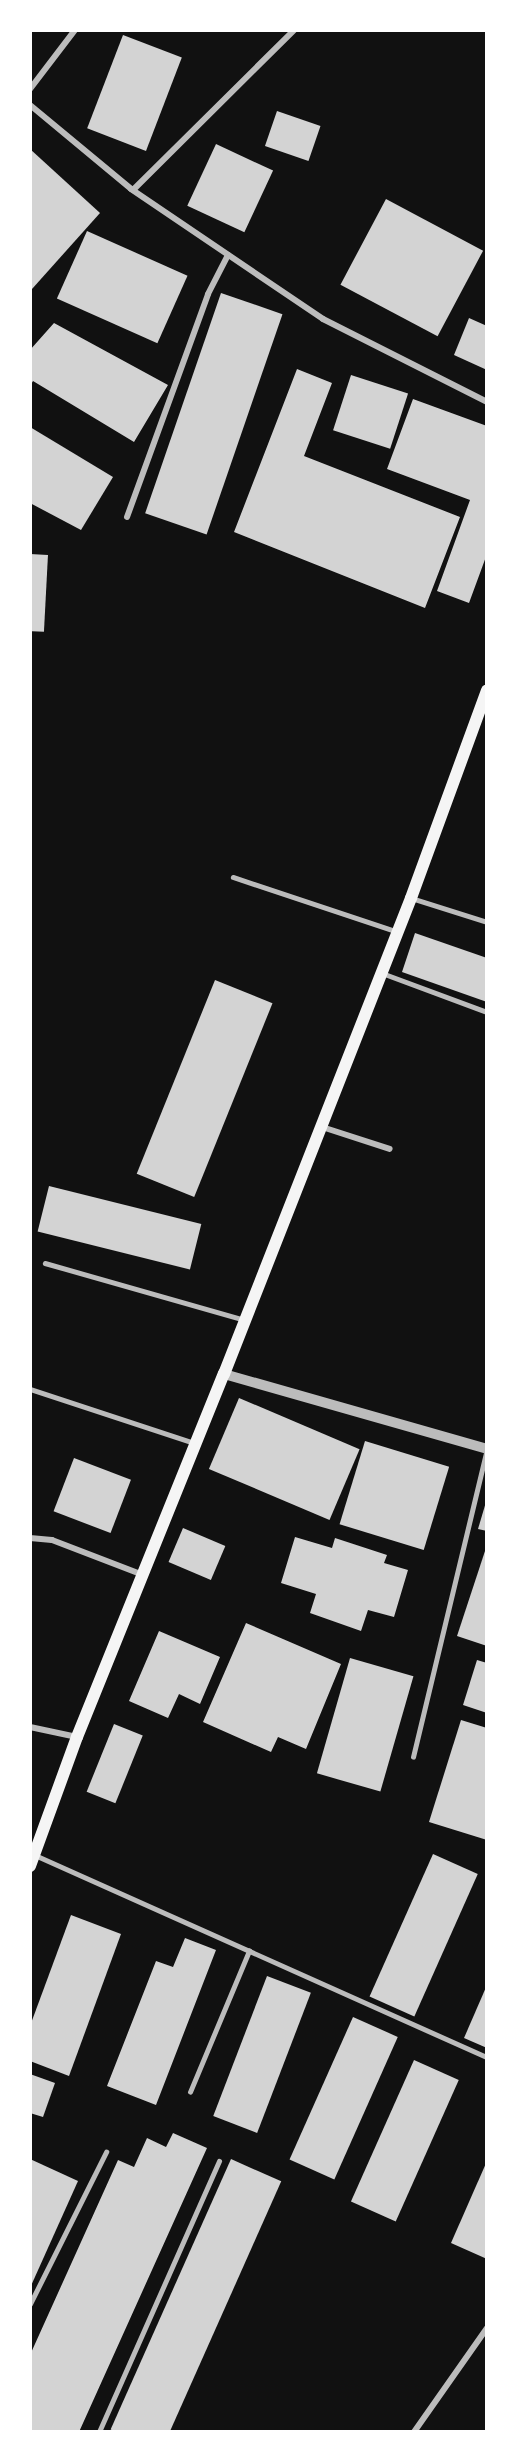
<!DOCTYPE html>
<html>
<head>
<meta charset="utf-8">
<style>
  body { margin:0 }
  #map { position:relative; width:517px; height:2462px; overflow:hidden; background:#111; font-family:"Public Sans",sans-serif }
  div>[style] { position:absolute }
  .building>* { inset:0; background:#d3d3d3; transform-origin:0 0 }
  .service>* { height:4.5px; margin:-2.25px; padding:0 2.25px; transform-origin:2.25px; border-radius:2.25px; background:#bcbcbc }
  .minor>* { height:6px; margin:-3px; padding:0 3px; transform-origin:3px; border-radius:3px; background:#bcbcbc }
  .tertiary>* { height:10px; margin:-5px; padding:0 5px; transform-origin:5px; border-radius:5px; background:#bcbcbc }
  .secondary>* { height:12px; margin:-6px; padding:0 6px; transform-origin:6px; border-radius:6px; background:#f5f5f5 }
  span { translate:-50% -50%; white-space:nowrap; text-align:center; line-height:1.15; -webkit-text-stroke:6px #fff; paint-order:stroke }
  .frame { position:absolute; inset:0; border:32px solid #fff; pointer-events:none }
</style>
</head>
<body>
<div id="map">
  <div class="building">
    <div style="left:123px;top:35px;width:63px;height:100px;rotate:21deg"></div>
    <div style="left:277px;top:111px;width:46px;height:37px;rotate:19deg"></div>
    <div style="left:216px;top:144px;width:63px;height:68px;rotate:25deg"></div>
    <div style="clip-path:polygon(30px 149px,100px 213px,32px 289px,30px 287px)"></div>
    <div style="left:386px;top:199px;width:110px;height:97px;rotate:28deg"></div>
    <div style="left:87px;top:231px;width:110px;height:74px;rotate:24deg"></div>
    <div style="left:221px;top:293px;width:65px;height:233px;rotate:19deg"></div>
    <div style="clip-path:polygon(469px 318px,487px 326px,487px 370px,454px 355px)"></div>
    <div style="clip-path:polygon(54px 323px,168px 385px,134px 442px,33px 381px,30px 386px,30px 350px)"></div>
    <div style="clip-path:polygon(297px 369px,332px 383px,304px 456px,460px 517px,425px 608px,234px 532px)"></div>
    <div style="left:351px;top:375px;width:60px;height:58px;rotate:18deg"></div>
    <div style="clip-path:polygon(413px 399px,487px 426px,487px 554px,469px 603px,437px 591px,470px 500px,387px 469px)"></div>
    <div style="clip-path:polygon(30px 427px,113px 477px,81px 530px,30px 503px)"></div>
    <div style="left:30px;top:554px;width:18px;height:77px;rotate:3deg"></div>
    <div style="clip-path:polygon(415px 933px,487px 958px,487px 1002px,402px 972px)"></div>
    <div style="left:215px;top:980px;width:62px;height:209px;rotate:22deg"></div>
    <div style="left:49px;top:1186px;width:157px;height:47px;rotate:14deg"></div>
    <div style="left:239px;top:1398px;width:131px;height:77px;rotate:23deg"></div>
    <div style="left:365px;top:1441px;width:88px;height:87px;rotate:17deg"></div>
    <div style="left:74px;top:1458px;width:61px;height:57px;rotate:21deg"></div>
    <div style="clip-path:polygon(486px 1502px,487px 1502px,487px 1531px,478px 1529px)"></div>
    <div style="left:183px;top:1528px;width:46px;height:37px;rotate:23deg"></div>
    <div style="clip-path:polygon(295px 1537px,332px 1548px,335px 1538px,387px 1555px,384px 1563px,408px 1570px,394px 1617px,368px 1610px,361px 1631px,310px 1613px,316px 1594px,281px 1583px)"></div>
    <div style="clip-path:polygon(485px 1551px,487px 1552px,487px 1646px,457px 1636px)"></div>
    <div style="clip-path:polygon(246px 1623px,341px 1664px,306px 1749px,278px 1737px,271px 1752px,203px 1722px)"></div>
    <div style="clip-path:polygon(159px 1631px,220px 1657px,200px 1704px,179px 1694px,168px 1718px,129px 1701px)"></div>
    <div style="left:350px;top:1658px;width:66px;height:120px;rotate:16deg"></div>
    <div style="clip-path:polygon(477px 1660px,487px 1663px,487px 1713px,463px 1705px)"></div>
    <div style="clip-path:polygon(461px 1720px,487px 1728px,487px 1840px,429px 1822px)"></div>
    <div style="left:114px;top:1724px;width:31px;height:73px;rotate:22deg"></div>
    <div style="left:433px;top:1854px;width:49px;height:156px;rotate:24deg"></div>
    <div style="clip-path:polygon(71px 1915px,121px 1934px,69px 2076px,30px 2061px,30px 2026px)"></div>
    <div style="clip-path:polygon(185px 1938px,216px 1950px,156px 2105px,107px 2086px,156px 1961px,173px 1967px)"></div>
    <div style="left:267px;top:1976px;width:47px;height:150px;rotate:21deg"></div>
    <div style="clip-path:polygon(487px 1985px,487px 2048px,464px 2038px)"></div>
    <div style="left:353px;top:2017px;width:49px;height:156px;rotate:24deg"></div>
    <div style="left:414px;top:2060px;width:49px;height:155px;rotate:24deg"></div>
    <div style="clip-path:polygon(30px 2074px,55px 2083px,43px 2117px,30px 2113px)"></div>
    <div style="clip-path:polygon(173px 2133px,207px 2148px,79px 2432px,30px 2432px,30px 2355px,118px 2160px,134px 2167px,147px 2138px,166px 2147px)"></div>
    <div style="clip-path:polygon(30px 2159px,78px 2181px,30px 2288px)"></div>
    <div style="left:231px;top:2159px;width:55px;height:296px;rotate:24deg"></div>
    <div style="clip-path:polygon(487px 2161px,487px 2259px,451px 2243px)"></div>
  </div>
  <div class="service">
    <div style="left:233px;top:877px;width:171px;rotate:18.4deg"></div>
    <div style="left:411px;top:898px;width:80px;rotate:17.5deg"></div>
    <div style="left:382px;top:973px;width:112px;rotate:20.4deg"></div>
    <div style="left:45px;top:1263px;width:208px;rotate:15.9deg"></div>
    <div style="left:30px;top:1389px;width:173px;rotate:18.2deg"></div>
    <div style="left:413px;top:1757px;width:317px;rotate:-76.5deg"></div>
    <div style="left:35px;top:1855px;width:495px;rotate:24.1deg"></div>
    <div style="left:190px;top:2092px;width:153px;rotate:-67.3deg"></div>
    <div style="left:30px;top:2304px;width:170px;rotate:-63.4deg"></div>
    <div style="left:99px;top:2432px;width:296px;rotate:-66.1deg"></div>
  </div>
  <div class="minor">
    <div style="left:30px;top:89px;width:74px;rotate:-52.7deg"></div>
    <div style="left:30px;top:105px;width:131px;rotate:39.7deg"></div>
    <div style="left:131px;top:189px;width:232px;rotate:34.1deg"></div>
    <div style="left:323px;top:319px;width:184px;rotate:26.8deg"></div>
    <div style="left:133px;top:190px;width:227px;rotate:-44.8deg"></div>
    <div style="left:127px;top:517px;width:237px;rotate:-70deg"></div>
    <div style="left:208px;top:294px;width:44px;rotate:-62.9deg"></div>
    <div style="left:322px;top:1127px;width:71px;rotate:17.9deg"></div>
    <div style="left:30px;top:1538px;width:22px;rotate:5deg"></div>
    <div style="left:52px;top:1540px;width:97px;rotate:21deg"></div>
    <div style="left:30px;top:1727px;width:48px;rotate:12deg"></div>
    <div style="left:414px;top:2432px;width:127px;rotate:-54.9deg"></div>
  </div>
  <div class="tertiary">
    <div style="left:224px;top:1374px;width:273px;rotate:15.9deg"></div>
  </div>
  <div class="secondary">
    <div style="left:30px;top:1866px;width:137px;rotate:-70deg"></div>
    <div style="left:77px;top:1737px;width:392px;rotate:-68deg"></div>
    <div style="left:224px;top:1374px;width:511px;rotate:-68.55deg"></div>
    <div style="left:411px;top:898px;width:221px;rotate:-69.9deg"></div>
  </div>
  <div class="frame"></div>
</div>
</body>
</html>
